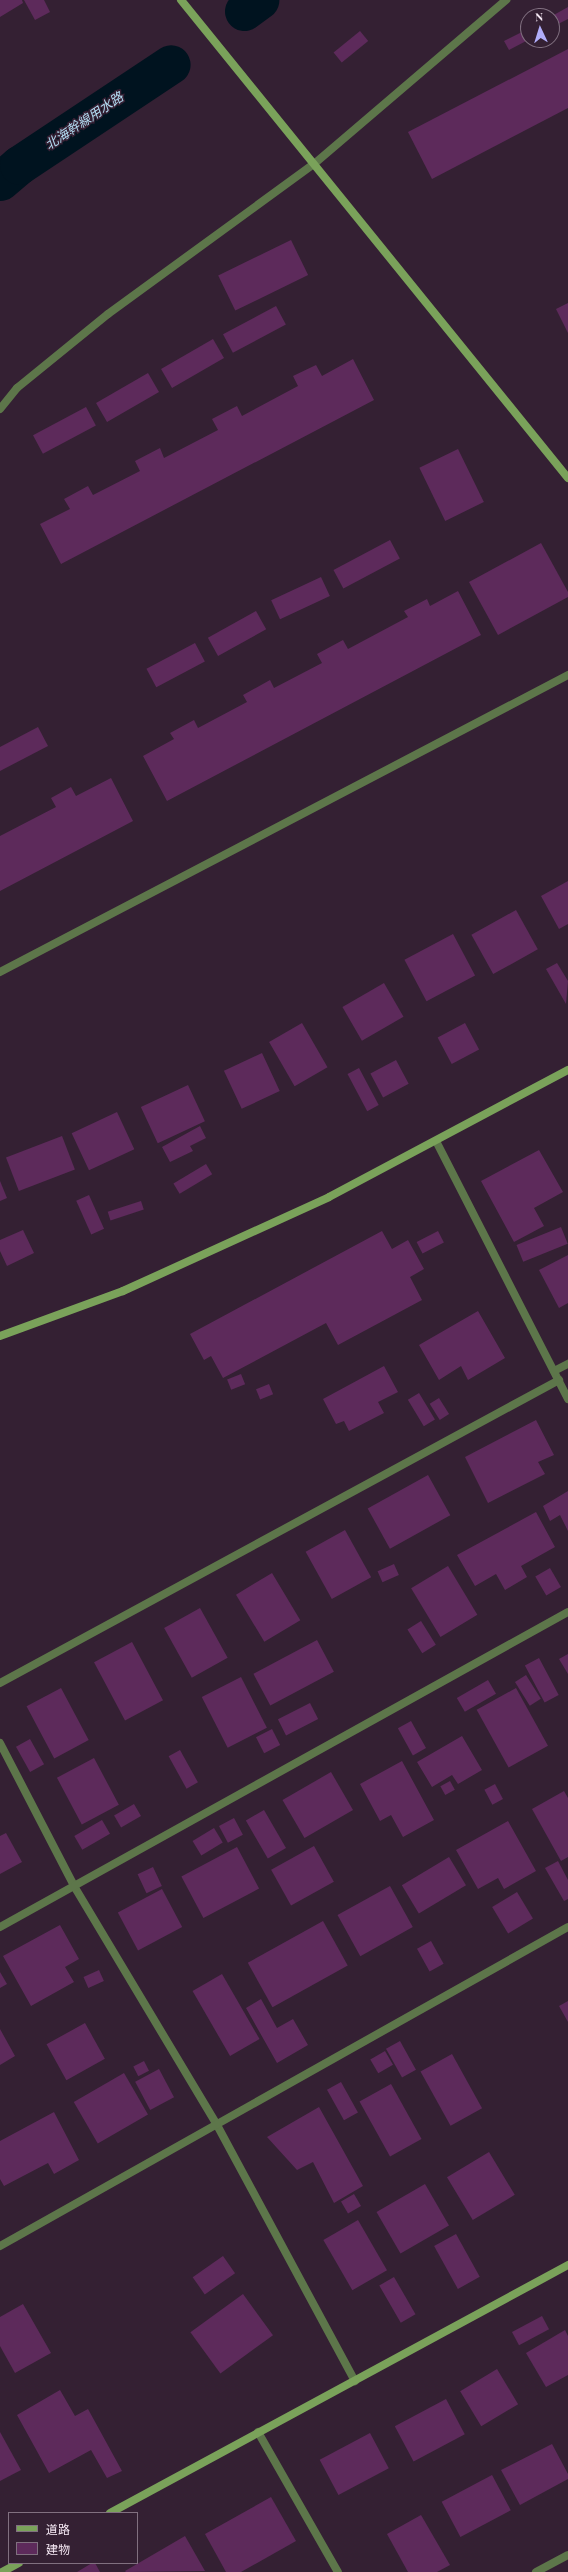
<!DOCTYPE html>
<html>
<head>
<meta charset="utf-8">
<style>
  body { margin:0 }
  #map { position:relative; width:568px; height:2572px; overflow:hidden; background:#342033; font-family:"Playfair Display","Noto Sans JP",serif }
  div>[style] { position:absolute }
  .canal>* { height:39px; margin:-19.5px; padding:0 19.5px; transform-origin:19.5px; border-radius:19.5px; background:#00131f }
  .building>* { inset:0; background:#5d2a5b; transform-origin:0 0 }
  .street>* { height:8px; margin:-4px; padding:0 4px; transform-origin:4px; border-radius:4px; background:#5d764a }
  .secondary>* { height:8px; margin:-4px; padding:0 4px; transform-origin:4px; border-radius:4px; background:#7aa25a }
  span { translate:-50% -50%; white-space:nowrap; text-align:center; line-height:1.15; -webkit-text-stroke:3px #342033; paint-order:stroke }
  .water-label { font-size:13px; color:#b2dbf1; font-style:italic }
  .legend { position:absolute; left:8px; top:2512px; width:130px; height:52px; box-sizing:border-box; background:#342033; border:1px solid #817080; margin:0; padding:5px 7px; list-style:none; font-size:12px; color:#f5e8f4 }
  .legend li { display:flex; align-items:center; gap:8px; height:20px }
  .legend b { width:20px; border:1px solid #817080 }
  .north { position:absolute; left:520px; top:8px; width:40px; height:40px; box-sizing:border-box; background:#342033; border:1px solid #817080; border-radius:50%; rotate:356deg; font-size:11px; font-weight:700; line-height:16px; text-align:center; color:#f5e8f4 }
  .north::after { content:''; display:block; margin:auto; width:14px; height:18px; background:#b1adfa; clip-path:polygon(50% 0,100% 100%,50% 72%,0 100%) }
</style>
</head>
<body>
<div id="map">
  <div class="canal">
    <div style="left:244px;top:11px;width:19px;rotate:-36deg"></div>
    <div style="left:0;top:181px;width:25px;rotate:-40deg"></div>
    <div style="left:19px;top:165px;width:182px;rotate:-33.6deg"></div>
  </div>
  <div class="building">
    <div style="clip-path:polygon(0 0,22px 0,23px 3px,0 17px)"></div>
    <div style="clip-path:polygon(24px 0,44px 0,50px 12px,35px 20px)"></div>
    <div style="clip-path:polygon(568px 7px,568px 19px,552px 27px,552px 16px)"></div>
    <div style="clip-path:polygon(528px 29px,528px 40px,509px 50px,504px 41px)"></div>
    <div style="left:360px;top:31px;width:13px;height:34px;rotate:51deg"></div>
    <div style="clip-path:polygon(568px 49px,568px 108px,432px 179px,408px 132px)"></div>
    <div style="left:291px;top:240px;width:39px;height:81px;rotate:64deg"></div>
    <div style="clip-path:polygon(568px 303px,568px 333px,556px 309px)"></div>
    <div style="left:276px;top:306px;width:21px;height:60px;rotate:62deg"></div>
    <div style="left:213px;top:339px;width:22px;height:60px;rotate:60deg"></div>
    <div style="clip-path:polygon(353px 359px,374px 400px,61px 564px,40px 524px,70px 509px,64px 499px,88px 486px,93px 495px,140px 471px,135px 461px,160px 448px,164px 458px,218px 430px,212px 419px,237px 406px,242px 416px,298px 386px,293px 376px,316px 365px,322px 376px)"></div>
    <div style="left:148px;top:373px;width:22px;height:60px;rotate:60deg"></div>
    <div style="left:86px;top:407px;width:21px;height:60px;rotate:62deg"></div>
    <div style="left:458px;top:449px;width:59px;height:43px;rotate:64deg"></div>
    <div style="left:390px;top:540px;width:21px;height:64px;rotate:62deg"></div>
    <div style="clip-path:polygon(541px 543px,568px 592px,568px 597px,498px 635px,469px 582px)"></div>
    <div style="left:321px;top:577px;width:21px;height:55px;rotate:65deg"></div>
    <div style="clip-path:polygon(458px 591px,481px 635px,167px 801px,143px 756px,174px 739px,170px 733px,194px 720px,198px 728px,247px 702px,243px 695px,270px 680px,274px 688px,322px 663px,317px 654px,343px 640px,348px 649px,408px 617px,404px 611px,427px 599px,430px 606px)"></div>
    <div style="left:256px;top:611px;width:21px;height:55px;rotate:61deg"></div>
    <div style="left:195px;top:643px;width:21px;height:55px;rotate:62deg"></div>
    <div style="clip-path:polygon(38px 727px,48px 746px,0 771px,0 747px)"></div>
    <div style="clip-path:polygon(111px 778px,133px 821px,0 891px,0 836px,56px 807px,51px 798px,71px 787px,76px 796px)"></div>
    <div style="clip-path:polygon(568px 881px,568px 924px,559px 929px,541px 896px)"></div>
    <div style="left:516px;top:910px;width:45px;height:51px;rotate:61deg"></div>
    <div style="left:453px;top:934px;width:47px;height:55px;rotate:62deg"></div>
    <div style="clip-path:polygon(557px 963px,568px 981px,566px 1004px,546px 969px)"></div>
    <div style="left:384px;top:983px;width:39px;height:48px;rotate:60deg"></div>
    <div style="left:302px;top:1023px;width:51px;height:38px;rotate:60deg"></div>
    <div style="left:465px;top:1023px;width:30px;height:31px;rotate:62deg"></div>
    <div style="left:262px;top:1053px;width:42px;height:42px;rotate:65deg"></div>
    <div style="left:396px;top:1060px;width:27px;height:29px;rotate:62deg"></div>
    <div style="left:359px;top:1068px;width:42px;height:13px;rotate:62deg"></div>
    <div style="left:188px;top:1085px;width:40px;height:52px;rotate:65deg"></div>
    <div style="left:117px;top:1112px;width:41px;height:50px;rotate:65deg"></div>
    <div style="clip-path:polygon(200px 1126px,206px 1138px,190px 1146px,193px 1151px,170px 1162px,162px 1147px)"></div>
    <div style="left:62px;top:1136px;width:36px;height:60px;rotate:69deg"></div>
    <div style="clip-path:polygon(539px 1150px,563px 1192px,534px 1208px,544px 1226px,514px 1242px,481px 1181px)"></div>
    <div style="left:206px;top:1164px;width:12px;height:38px;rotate:59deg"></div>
    <div style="clip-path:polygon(0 1181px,7px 1198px,0 1201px)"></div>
    <div style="left:89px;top:1195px;width:37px;height:14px;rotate:66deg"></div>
    <div style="left:141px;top:1201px;width:9px;height:35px;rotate:72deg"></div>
    <div style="left:561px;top:1227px;width:18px;height:48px;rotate:68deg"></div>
    <div style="clip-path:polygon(23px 1230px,34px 1253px,7px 1266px,0 1251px,0 1240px)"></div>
    <div style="clip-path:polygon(382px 1231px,392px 1249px,408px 1240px,424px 1269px,410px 1277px,422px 1300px,338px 1345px,326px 1323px,223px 1378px,211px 1356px,204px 1360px,190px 1334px)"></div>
    <div style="left:438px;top:1231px;width:13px;height:24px;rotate:63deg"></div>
    <div style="clip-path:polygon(568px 1255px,568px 1303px,559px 1308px,539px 1270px)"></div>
    <div style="clip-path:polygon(478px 1311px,505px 1358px,468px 1380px,461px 1366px,439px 1380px,419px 1345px)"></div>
    <div style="clip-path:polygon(384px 1366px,398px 1392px,378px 1402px,384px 1413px,349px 1431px,344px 1421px,336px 1424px,323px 1399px)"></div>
    <div style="left:241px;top:1374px;width:11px;height:15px;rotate:68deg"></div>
    <div style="left:269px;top:1384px;width:11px;height:14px;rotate:68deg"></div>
    <div style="left:419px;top:1393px;width:31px;height:13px;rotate:59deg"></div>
    <div style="left:439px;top:1398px;width:19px;height:11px;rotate:58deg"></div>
    <div style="clip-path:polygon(536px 1420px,554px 1455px,538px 1462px,545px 1474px,488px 1503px,465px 1457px)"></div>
    <div style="left:428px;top:1475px;width:46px;height:69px;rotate:61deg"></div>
    <div style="clip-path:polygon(568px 1491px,568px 1531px,560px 1515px,550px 1521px,543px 1506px)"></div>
    <div style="clip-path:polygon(536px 1512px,555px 1547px,521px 1566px,527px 1577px,505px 1590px,496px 1574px,475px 1586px,457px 1555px)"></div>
    <div style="left:345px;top:1530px;width:54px;height:45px;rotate:61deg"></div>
    <div style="left:394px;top:1564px;width:12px;height:18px;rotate:66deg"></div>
    <div style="left:448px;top:1566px;width:57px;height:43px;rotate:59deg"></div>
    <div style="left:550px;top:1568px;width:22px;height:17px;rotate:60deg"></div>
    <div style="left:272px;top:1573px;width:55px;height:42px;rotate:59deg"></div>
    <div style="left:200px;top:1608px;width:57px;height:41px;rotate:61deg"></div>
    <div style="left:421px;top:1621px;width:28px;height:16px;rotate:58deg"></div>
    <div style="left:317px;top:1640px;width:36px;height:72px;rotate:62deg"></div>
    <div style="left:132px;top:1642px;width:66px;height:43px;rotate:62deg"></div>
    <div style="clip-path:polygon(568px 1654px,568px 1674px,559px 1659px)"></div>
    <div style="left:539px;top:1658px;width:42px;height:16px;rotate:62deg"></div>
    <div style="left:526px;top:1675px;width:28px;height:13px;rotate:58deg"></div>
    <div style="left:241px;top:1677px;width:57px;height:44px;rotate:63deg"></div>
    <div style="left:488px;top:1680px;width:16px;height:36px;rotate:60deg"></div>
    <div style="left:61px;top:1688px;width:59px;height:39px;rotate:62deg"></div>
    <div style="left:516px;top:1688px;width:66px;height:45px;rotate:61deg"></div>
    <div style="left:310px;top:1703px;width:18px;height:36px;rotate:63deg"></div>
    <div style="left:411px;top:1721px;width:31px;height:15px;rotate:61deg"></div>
    <div style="left:272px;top:1729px;width:18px;height:18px;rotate:63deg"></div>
    <div style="clip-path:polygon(462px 1736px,482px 1770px,458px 1784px,452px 1775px,432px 1787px,417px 1762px)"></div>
    <div style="left:30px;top:1739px;width:29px;height:16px;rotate:61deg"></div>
    <div style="left:180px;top:1750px;width:37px;height:13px;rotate:61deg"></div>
    <div style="left:94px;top:1758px;width:53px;height:42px;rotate:62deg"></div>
    <div style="clip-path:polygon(402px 1761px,434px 1820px,403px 1837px,391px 1815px,380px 1821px,360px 1784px)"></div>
    <div style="left:331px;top:1772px;width:44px;height:56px;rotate:60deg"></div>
    <div style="left:450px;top:1781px;width:10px;height:11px;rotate:61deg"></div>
    <div style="left:495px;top:1784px;width:17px;height:12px;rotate:62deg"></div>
    <div style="clip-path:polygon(564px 1791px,568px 1798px,568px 1857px,561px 1861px,532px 1809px)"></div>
    <div style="left:134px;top:1804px;width:14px;height:23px;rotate:60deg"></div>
    <div style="left:264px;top:1810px;width:44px;height:21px;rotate:60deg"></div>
    <div style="left:234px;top:1818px;width:19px;height:17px;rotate:62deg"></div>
    <div style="left:102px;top:1820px;width:16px;height:32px;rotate:60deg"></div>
    <div style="clip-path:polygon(508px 1821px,536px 1871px,504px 1889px,498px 1878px,478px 1889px,456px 1850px)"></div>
    <div style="left:214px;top:1828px;width:17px;height:25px;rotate:59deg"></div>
    <div style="clip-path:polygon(6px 1833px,22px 1862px,0 1874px,0 1836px)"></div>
    <div style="left:314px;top:1846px;width:41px;height:49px;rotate:61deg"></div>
    <div style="left:237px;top:1847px;width:47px;height:63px;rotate:62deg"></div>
    <div style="left:449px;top:1857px;width:33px;height:55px;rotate:59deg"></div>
    <div style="clip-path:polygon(558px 1861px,568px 1880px,568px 1899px,564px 1901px,545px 1868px)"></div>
    <div style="left:153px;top:1867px;width:21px;height:17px;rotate:65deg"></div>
    <div style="left:390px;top:1886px;width:47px;height:60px;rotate:61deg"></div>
    <div style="left:162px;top:1889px;width:43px;height:50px;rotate:62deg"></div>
    <div style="left:517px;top:1892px;width:31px;height:29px;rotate:59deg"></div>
    <div style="left:323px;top:1921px;width:51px;height:86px;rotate:61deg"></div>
    <div style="clip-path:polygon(60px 1925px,79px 1959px,65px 1967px,74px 1982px,31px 2006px,3px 1956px)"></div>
    <div style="left:431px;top:1941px;width:26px;height:16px;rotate:61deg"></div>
    <div style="left:99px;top:1970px;width:12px;height:17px;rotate:66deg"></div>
    <div style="clip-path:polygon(0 1972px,7px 1984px,0 1988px)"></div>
    <div style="left:222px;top:1974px;width:75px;height:34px;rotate:60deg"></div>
    <div style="clip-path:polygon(261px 1999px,277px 2028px,293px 2019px,308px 2045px,277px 2063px,246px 2008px)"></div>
    <div style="clip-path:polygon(568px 2001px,568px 2022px,559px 2006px)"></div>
    <div style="left:85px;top:2023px;width:41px;height:44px;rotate:61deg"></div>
    <div style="clip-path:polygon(0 2029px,15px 2056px,0 2065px)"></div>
    <div style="left:400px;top:2041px;width:33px;height:16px;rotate:61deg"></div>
    <div style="left:385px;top:2051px;width:16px;height:17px;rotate:60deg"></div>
    <div style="left:452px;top:2054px;width:62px;height:36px;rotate:61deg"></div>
    <div style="left:144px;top:2061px;width:11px;height:12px;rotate:63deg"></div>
    <div style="left:159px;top:2069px;width:32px;height:27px;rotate:62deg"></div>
    <div style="left:124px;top:2073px;width:48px;height:58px;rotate:60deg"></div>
    <div style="left:341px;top:2082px;width:35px;height:16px;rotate:61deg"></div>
    <div style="left:391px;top:2084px;width:63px;height:36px;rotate:61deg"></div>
    <div style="clip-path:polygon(319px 2107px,363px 2186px,334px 2203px,313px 2162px,297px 2170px,267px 2137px)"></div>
    <div style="clip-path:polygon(54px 2112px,79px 2160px,54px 2174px,48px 2163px,4px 2186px,0 2179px,0 2141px)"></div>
    <div style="left:489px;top:2152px;width:50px;height:49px;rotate:59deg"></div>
    <div style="left:425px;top:2184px;width:48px;height:56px;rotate:60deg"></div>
    <div style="left:354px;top:2194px;width:14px;height:15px;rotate:60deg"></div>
    <div style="left:358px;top:2220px;width:58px;height:40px;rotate:60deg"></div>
    <div style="left:456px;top:2234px;width:49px;height:25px;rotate:61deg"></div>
    <div style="left:223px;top:2256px;width:21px;height:37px;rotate:55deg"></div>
    <div style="left:394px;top:2277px;width:43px;height:17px;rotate:60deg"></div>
    <div style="left:243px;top:2294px;width:51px;height:65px;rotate:54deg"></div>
    <div style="clip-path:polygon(23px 2304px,51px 2353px,15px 2373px,0 2346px,0 2317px)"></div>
    <div style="left:542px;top:2316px;width:15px;height:34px;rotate:62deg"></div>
    <div style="clip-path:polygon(565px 2330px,568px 2336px,568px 2375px,546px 2387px,526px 2353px)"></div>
    <div style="left:497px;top:2369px;width:41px;height:43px;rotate:59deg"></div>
    <div style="clip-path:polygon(60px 2390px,75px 2416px,88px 2409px,122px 2471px,107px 2478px,91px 2450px,49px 2473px,17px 2415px)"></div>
    <div style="left:446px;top:2399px;width:40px;height:58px;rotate:62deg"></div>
    <div style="clip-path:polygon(0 2432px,21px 2470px,0 2481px)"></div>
    <div style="left:370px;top:2433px;width:40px;height:57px;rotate:62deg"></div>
    <div style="clip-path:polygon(552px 2444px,568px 2474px,568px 2479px,520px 2505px,501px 2470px)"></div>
    <div style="left:492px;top:2475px;width:40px;height:57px;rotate:62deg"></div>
    <div style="clip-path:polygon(271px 2497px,296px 2541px,241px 2572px,226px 2572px,205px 2534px)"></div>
    <div style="clip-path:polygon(421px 2515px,450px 2565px,437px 2572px,408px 2572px,387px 2534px)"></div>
    <div style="clip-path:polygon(185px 2536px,205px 2571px,126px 2572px,125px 2571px)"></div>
    <div style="clip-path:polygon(92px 2563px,95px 2563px,100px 2572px,77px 2572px)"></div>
  </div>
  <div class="street">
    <div style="left:0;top:409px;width:27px;rotate:-51deg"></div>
    <div style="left:17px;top:388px;width:117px;rotate:-39.1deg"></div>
    <div style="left:108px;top:314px;width:255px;rotate:-36.1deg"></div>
    <div style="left:314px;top:164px;width:253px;rotate:-40.5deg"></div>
    <div style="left:0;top:972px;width:641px;rotate:-27.6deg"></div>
    <div style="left:436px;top:1141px;width:290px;rotate:62.9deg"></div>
    <div style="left:554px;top:1371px;width:16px;rotate:-27deg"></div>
    <div style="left:0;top:1683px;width:636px;rotate:-28.46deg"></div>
    <div style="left:0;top:1743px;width:161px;rotate:62.6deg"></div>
    <div style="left:74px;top:1886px;width:279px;rotate:59.1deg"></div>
    <div style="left:217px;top:2125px;width:291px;rotate:61.7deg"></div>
    <div style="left:0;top:1927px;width:649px;rotate:-29.01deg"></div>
    <div style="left:0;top:2246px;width:651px;rotate:-29.32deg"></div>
    <div style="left:258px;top:2432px;width:161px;rotate:60.3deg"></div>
    <div style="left:536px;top:2572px;width:36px;rotate:-28deg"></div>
  </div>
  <div class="secondary">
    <div style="left:181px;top:0;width:615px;rotate:51.01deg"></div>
    <div style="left:0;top:1336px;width:131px;rotate:-20.1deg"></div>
    <div style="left:123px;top:1291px;width:226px;rotate:-24.5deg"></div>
    <div style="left:329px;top:1197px;width:271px;rotate:-28deg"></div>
    <div style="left:110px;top:2513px;width:521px;rotate:-28.43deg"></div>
    <div style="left:2px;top:2572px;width:19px;rotate:-28deg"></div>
  </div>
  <div class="water-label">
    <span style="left:84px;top:121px;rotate:-34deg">北海幹線用水路</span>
  </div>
  <ul class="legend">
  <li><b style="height:5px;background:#7aa25a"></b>道路</li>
  <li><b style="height:11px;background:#5d2a5b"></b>建物</li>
  </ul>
  <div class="north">N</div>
</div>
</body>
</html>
